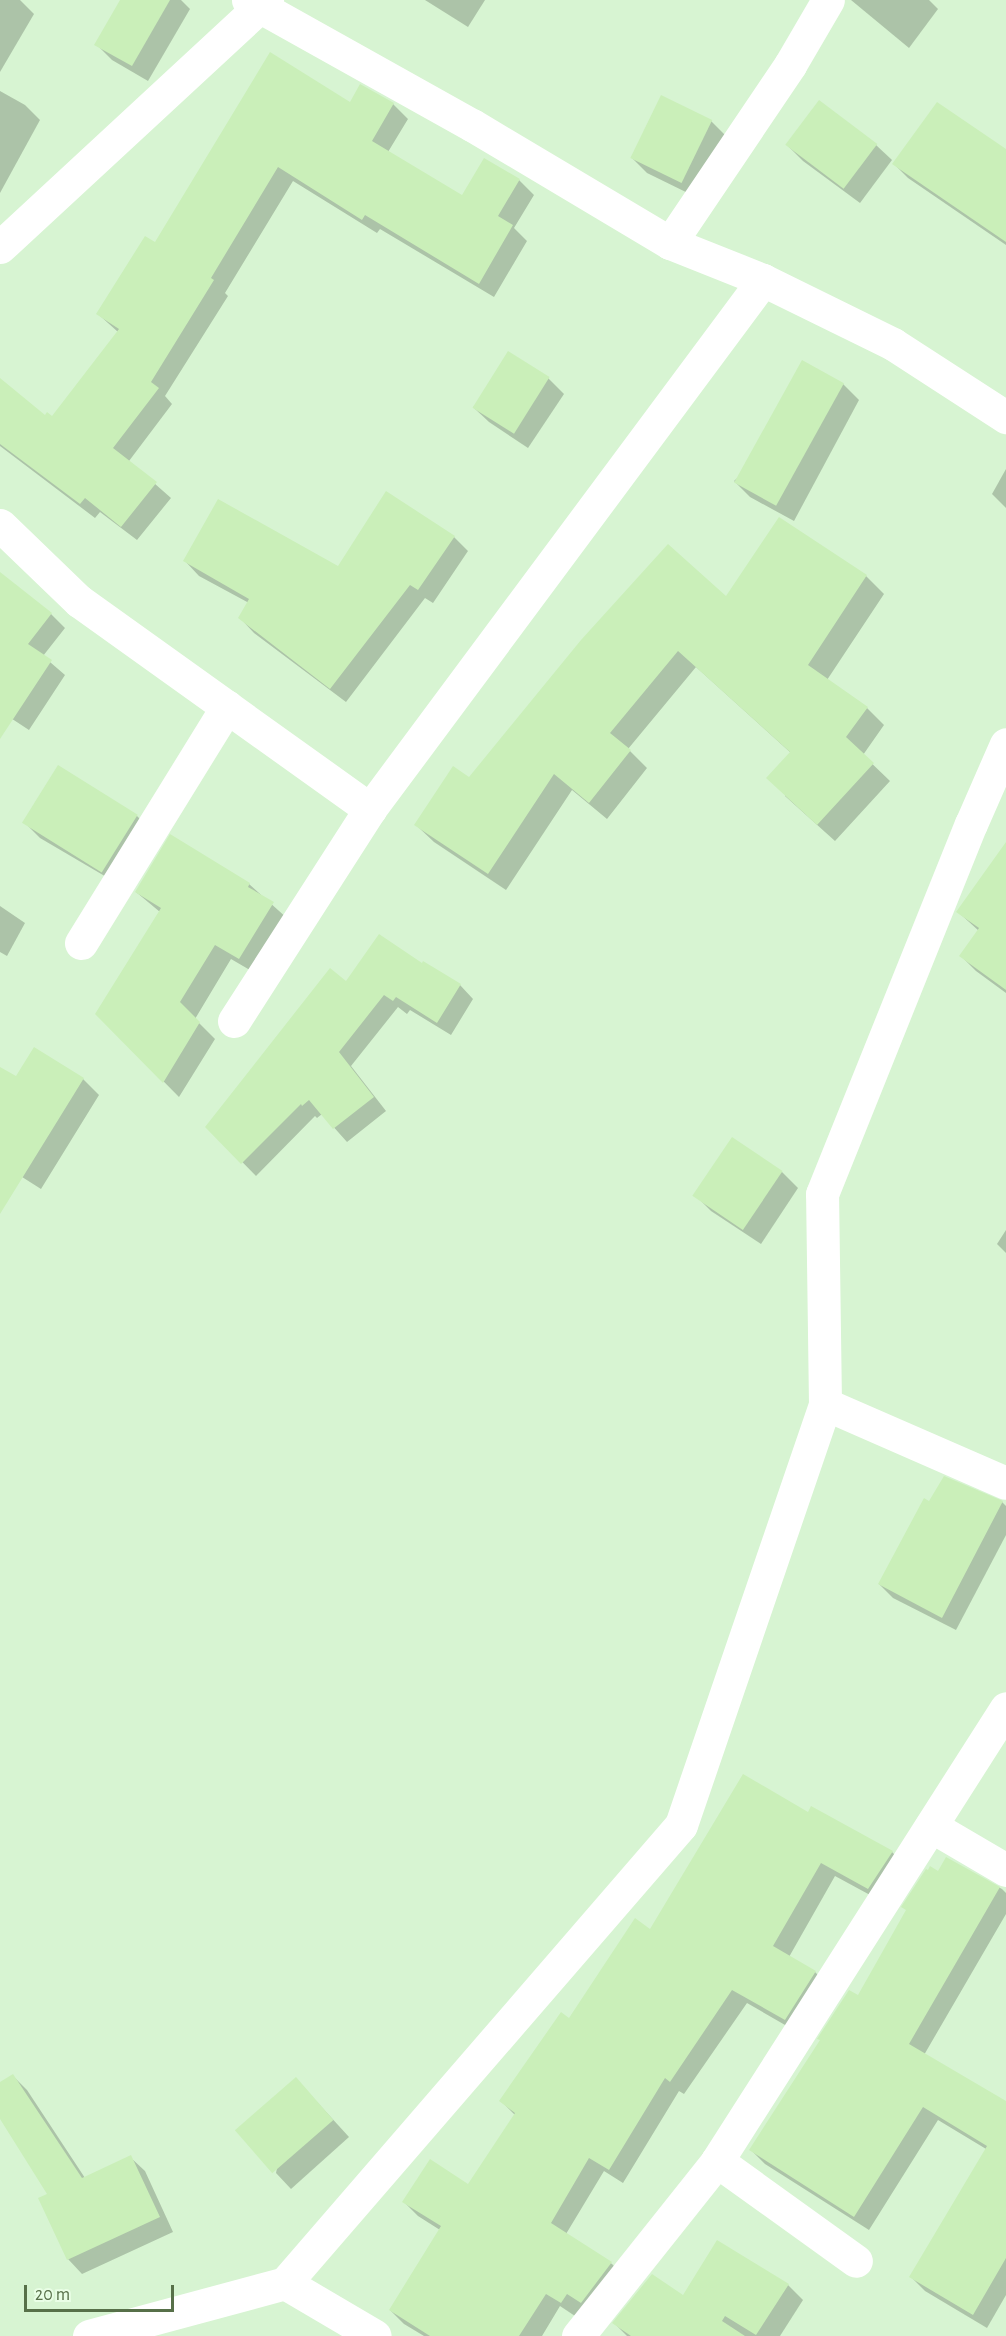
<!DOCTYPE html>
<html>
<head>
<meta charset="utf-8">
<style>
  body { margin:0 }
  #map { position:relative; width:1006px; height:2336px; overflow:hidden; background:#e3fbe0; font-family:"Alegreya Sans",sans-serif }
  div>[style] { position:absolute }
  .residential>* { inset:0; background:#d7f4d2; transform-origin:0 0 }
  .shadow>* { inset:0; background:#0003 }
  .building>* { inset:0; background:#caefb9; transform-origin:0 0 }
  .minor>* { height:33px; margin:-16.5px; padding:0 16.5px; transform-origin:16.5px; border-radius:16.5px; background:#fff }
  span { translate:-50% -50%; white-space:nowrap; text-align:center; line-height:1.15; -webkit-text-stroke:6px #e9fee6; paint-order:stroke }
  .scale { position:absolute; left:24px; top:2285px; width:150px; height:27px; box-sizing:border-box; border:3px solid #577049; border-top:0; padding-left:8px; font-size:18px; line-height:21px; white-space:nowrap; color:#577049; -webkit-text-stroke:4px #e9fee6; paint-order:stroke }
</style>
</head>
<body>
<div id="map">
  <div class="residential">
    <div style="left:0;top:0;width:1006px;height:2336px"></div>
  </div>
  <div class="shadow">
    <div style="clip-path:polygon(0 0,20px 0,34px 14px,0 72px)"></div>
    <div style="clip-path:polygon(122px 0,181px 0,190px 9px,148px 81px,112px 60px,96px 44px)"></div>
    <div style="clip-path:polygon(425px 0,485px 0,468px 27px)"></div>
    <div style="clip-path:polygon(851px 0,929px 0,938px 9px,909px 48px)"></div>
    <div style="clip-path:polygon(0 91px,25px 105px,40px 120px,0 193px)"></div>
    <div style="clip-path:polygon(350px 104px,393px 104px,408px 119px,388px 152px,463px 197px,519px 180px,534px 195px,514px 228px,527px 241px,494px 297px,380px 229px,377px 233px,293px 181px,225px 293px,228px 296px,165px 396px,172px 404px,129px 461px,171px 498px,137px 540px,100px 512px,95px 518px,0 446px,0 380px,45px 417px,53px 418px,118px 332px,98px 314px,155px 244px)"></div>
    <div style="clip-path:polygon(711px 121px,727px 137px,696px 197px,647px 173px,631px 157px)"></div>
    <div style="clip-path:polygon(787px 145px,876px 145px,892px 160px,860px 203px,803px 161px)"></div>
    <div style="clip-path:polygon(1006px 151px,1006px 245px,908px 178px,894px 164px)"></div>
    <div style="clip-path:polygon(548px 378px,564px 394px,528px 448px,489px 422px,473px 407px)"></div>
    <div style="clip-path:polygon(843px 384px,859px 400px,794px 521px,750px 497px,734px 481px)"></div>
    <div style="clip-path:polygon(1006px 469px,1006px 508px,992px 494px)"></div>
    <div style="clip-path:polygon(780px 519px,866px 576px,884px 594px,827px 680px,867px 708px,884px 725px,863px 755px,890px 781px,835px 841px,785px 796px,791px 753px,696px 667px,628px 749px,647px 768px,607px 819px,572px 790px,506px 890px,434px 842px,416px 825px,469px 779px,726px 599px)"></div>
    <div style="clip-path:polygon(454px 537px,468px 551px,433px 603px,425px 598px,346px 702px,254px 633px,240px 618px,249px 603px,199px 576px,185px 561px,338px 568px)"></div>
    <div style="clip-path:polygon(0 603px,51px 614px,65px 628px,43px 656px,65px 675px,29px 730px,0 711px)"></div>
    <div style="clip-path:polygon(137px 816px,153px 832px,120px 885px,40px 838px,24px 822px)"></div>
    <div style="clip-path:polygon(1006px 844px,1006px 993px,976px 971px,961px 956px,979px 931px,958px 912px)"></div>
    <div style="clip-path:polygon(249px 884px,288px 919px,255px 973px,231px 959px,195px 1019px,215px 1039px,179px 1097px,97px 1014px,160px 912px,136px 892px)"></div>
    <div style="clip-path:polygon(0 906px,25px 923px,7px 956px,0 952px)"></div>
    <div style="clip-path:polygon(423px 965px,460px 985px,473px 999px,451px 1035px,410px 1010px,407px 1014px,398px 1007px,351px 1066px,386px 1111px,347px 1142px,322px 1114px,317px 1118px,315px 1116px,256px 1176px,207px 1126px,346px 983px)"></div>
    <div style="clip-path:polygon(0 1068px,16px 1078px,83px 1079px,99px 1095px,41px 1189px,0 1163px)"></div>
    <div style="clip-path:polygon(782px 1172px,798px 1188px,761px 1244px,711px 1211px,695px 1195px)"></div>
    <div style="clip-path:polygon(1006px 1230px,1006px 1253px,997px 1244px)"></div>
    <div style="clip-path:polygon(1002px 1502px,1006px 1506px,1006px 1535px,956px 1630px,893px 1598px,879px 1584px,930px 1503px)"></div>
    <div style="clip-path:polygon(808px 1814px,892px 1852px,906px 1866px,883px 1902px,835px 1876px,789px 1957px,815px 1972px,829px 1986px,799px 2033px,747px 2003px,684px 2094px,679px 2091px,623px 2183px,604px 2171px,566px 2234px,612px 2264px,625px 2277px,575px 2316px,560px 2306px,542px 2336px,424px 2336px,404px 2324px,390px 2310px,440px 2230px,418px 2216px,404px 2202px,469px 2186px,515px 2115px,501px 2101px,651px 1931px)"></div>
    <div style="clip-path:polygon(947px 1859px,1002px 1889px,1006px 1893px,1006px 1914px,924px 2055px,1006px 2103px,1006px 2161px,938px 2120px,869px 2230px,765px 2164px,751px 2150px,858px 1997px,929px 1872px,939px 1873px)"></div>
    <div style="clip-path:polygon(13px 2076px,27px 2090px,85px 2178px,130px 2157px,145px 2171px,173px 2232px,82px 2274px,68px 2259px,49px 2195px,0 2116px,0 2084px)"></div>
    <div style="clip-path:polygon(296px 2079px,349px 2137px,291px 2189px,276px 2173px)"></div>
    <div style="clip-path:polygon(1006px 2170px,1006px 2295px,987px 2328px,925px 2291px,911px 2277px)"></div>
    <div style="clip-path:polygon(788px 2285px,803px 2300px,780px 2336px,627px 2336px,614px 2323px,683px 2297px)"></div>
  </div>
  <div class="building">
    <div style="clip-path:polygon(120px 0,170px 0,132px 66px,94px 45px)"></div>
    <div style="clip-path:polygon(270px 52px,350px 102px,360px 84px,394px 103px,372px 141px,462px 195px,484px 158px,520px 179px,498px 216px,513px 225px,479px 284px,365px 215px,362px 220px,278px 167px,211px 278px,214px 280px,151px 382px,159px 388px,113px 448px,157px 482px,121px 527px,85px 498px,80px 504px,0 444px,0 378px,45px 415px,47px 412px,52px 416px,119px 329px,96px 314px,145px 236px,155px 242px)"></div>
    <div style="left:661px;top:95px;width:57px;height:70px;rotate:26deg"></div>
    <div style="left:819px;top:100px;width:73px;height:56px;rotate:37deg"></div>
    <div style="clip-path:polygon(937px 102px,1006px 149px,1006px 242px,892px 164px)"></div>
    <div style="left:508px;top:351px;width:49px;height:67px;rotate:32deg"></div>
    <div style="left:802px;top:360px;width:48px;height:140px;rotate:29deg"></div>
    <div style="clip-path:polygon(386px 491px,455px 536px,418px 590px,410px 585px,330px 689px,238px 618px,249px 599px,183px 561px,218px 499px,338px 566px)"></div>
    <div style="clip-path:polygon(779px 517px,867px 575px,808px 665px,868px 707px,846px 737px,874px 763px,817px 825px,766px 778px,790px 752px,678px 651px,610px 733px,631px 750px,589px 803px,554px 774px,488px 874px,414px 825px,453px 766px,469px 777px,581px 640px,668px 544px,726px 596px)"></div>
    <div style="clip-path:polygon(0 572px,52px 613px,28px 644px,52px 660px,0 739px)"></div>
    <div style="left:58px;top:765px;width:94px;height:68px;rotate:32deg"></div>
    <div style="clip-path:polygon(170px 834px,250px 883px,248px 887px,274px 902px,239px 959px,215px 945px,180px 1002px,200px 1022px,163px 1083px,95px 1014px,161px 908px,135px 892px)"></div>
    <div style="clip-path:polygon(1006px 842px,1006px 990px,959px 956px,979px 928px,956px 912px)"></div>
    <div style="clip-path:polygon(379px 934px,422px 963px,423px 961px,461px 984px,437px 1023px,396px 997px,393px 1001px,384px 995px,339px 1052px,374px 1097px,333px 1129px,309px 1100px,302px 1106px,301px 1104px,241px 1164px,205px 1127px,330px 968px,346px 981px)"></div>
    <div style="clip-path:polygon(34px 1047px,84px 1078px,0 1214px,0 1067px,16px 1076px)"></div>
    <div style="left:732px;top:1137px;width:61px;height:71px;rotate:34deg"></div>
    <div style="clip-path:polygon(944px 1476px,1003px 1501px,942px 1618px,878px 1584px,924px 1498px,929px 1501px)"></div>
    <div style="clip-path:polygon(743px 1774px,808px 1812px,811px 1806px,893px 1851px,868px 1889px,821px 1863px,773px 1946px,816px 1971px,785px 2020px,732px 1990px,670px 2082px,665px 2078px,609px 2170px,589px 2158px,551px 2223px,612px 2262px,581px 2303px,567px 2294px,561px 2303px,546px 2294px,519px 2336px,430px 2336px,389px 2310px,441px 2226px,402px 2202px,430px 2159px,468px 2184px,515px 2113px,499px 2101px,561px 2012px,569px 2018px,635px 1918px,650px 1929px)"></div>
    <div style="clip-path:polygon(946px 1857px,1000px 1887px,909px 2044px,1006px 2101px,1006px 2258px,973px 2315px,909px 2277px,987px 2146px,923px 2107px,854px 2217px,749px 2150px,820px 2040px,817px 2039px,849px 1990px,858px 1995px,906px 1910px,901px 1907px,926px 1869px,928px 1870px,930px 1866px,938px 1871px)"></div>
    <div style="clip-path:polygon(13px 2074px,82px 2178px,131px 2155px,160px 2217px,67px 2260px,38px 2198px,47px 2194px,0 2119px,0 2082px)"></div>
    <div style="left:296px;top:2077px;width:57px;height:81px;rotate:49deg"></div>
    <div style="clip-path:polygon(717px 2240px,789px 2284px,756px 2335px,725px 2316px,722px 2321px,745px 2336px,631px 2336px,612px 2323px,652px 2274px,683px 2295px)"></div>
  </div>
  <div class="minor">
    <div style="left:248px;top:0;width:257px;rotate:29.2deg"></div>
    <div style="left:472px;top:125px;width:230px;rotate:30.8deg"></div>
    <div style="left:670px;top:243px;width:100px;rotate:21.7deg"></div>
    <div style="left:763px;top:280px;width:145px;rotate:26.2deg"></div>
    <div style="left:893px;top:344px;width:135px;rotate:32.9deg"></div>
    <div style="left:670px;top:243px;width:215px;rotate:-56deg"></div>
    <div style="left:790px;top:65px;width:75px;rotate:-59.7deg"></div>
    <div style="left:0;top:247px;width:364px;rotate:-42.8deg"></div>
    <div style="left:0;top:525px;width:110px;rotate:43.9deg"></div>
    <div style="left:79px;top:601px;width:358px;rotate:35.6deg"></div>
    <div style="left:370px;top:809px;width:659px;rotate:-53.39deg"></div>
    <div style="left:81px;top:943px;width:278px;rotate:-58.3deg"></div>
    <div style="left:234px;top:1021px;width:252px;rotate:-57.3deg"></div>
    <div style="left:825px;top:1404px;width:197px;rotate:23.6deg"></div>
    <div style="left:931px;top:1826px;width:87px;rotate:30.4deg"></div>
    <div style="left:717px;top:2161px;width:171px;rotate:35.7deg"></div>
    <div style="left:285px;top:2283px;width:104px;rotate:30.5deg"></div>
    <div style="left:89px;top:2336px;width:203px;rotate:-15.1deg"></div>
    <div style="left:285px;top:2283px;width:605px;rotate:-49.15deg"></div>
    <div style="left:681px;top:1825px;width:445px;rotate:-71.1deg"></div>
    <div style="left:825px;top:1404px;width:210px;rotate:-90.8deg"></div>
    <div style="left:822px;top:1194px;width:399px;rotate:-68.1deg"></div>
    <div style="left:971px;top:824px;width:87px;rotate:-66.4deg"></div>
    <div style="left:578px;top:2336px;width:223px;rotate:-51.5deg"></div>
    <div style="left:717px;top:2161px;width:537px;rotate:-57.46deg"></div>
  </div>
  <div class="scale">20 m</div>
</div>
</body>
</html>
